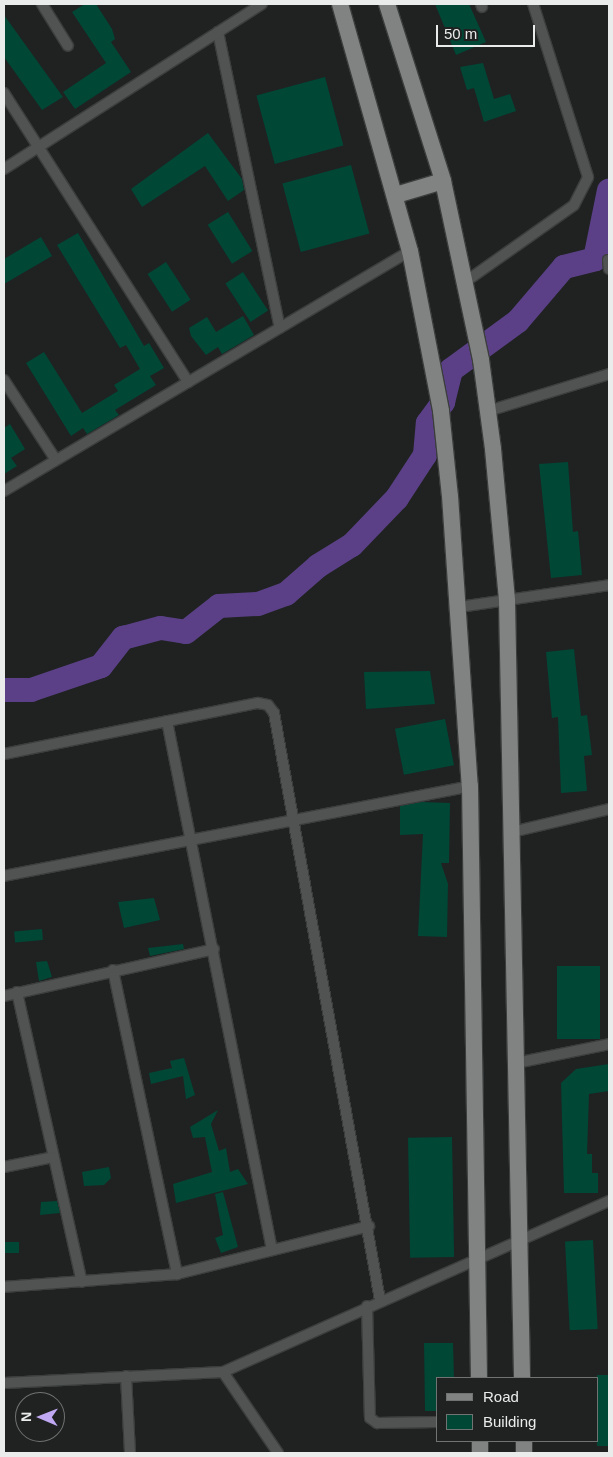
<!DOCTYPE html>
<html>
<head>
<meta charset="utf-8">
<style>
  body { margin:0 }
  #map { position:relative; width:613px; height:1457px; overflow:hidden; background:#1f2221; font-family:Arial,sans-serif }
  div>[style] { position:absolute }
  .river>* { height:24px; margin:-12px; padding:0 12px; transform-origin:12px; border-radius:12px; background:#5b4087 }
  .building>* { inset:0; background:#014736; transform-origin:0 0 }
  .roads { filter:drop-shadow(1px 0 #3b3e3d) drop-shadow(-1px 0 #3b3e3d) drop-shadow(0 1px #3b3e3d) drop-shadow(0 -1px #3b3e3d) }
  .minor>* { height:10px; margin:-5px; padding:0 5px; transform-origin:5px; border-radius:5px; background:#515252 }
  .primary>* { height:16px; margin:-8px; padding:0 8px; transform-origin:8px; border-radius:8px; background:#808382 }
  span { translate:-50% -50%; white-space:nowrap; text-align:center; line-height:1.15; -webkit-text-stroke:4px #1f2221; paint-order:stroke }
  .frame { position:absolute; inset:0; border:5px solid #eaeceb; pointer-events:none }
  .legend { position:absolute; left:436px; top:1377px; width:162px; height:65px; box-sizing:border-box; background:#1f2221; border:1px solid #707372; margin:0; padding:6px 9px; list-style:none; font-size:15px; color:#eaeceb }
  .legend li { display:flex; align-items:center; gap:10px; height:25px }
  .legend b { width:25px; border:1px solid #707372 }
  .north { position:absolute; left:15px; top:1392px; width:50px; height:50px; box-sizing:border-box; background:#1f2221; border:1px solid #707372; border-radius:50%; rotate:271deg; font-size:14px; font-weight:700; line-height:20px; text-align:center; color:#eaeceb }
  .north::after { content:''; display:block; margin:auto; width:18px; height:22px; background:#c1a8f3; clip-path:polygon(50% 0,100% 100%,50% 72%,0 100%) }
  .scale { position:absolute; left:436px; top:25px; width:99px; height:22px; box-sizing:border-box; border:2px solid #eaeceb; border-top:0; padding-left:6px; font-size:15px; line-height:18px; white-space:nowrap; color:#eaeceb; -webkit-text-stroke:4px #1f2221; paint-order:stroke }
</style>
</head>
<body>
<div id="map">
  <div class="river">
    <div style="left:4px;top:690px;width:27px"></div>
    <div style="left:31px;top:690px;width:74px;rotate:-18.9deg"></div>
    <div style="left:101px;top:666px;width:36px;rotate:-52deg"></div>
    <div style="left:123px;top:638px;width:39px;rotate:-15deg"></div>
    <div style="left:161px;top:628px;width:25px;rotate:9deg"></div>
    <div style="left:186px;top:632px;width:42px;rotate:-38.2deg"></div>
    <div style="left:219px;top:606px;width:39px;rotate:-3deg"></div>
    <div style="left:258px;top:604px;width:30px;rotate:-20deg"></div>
    <div style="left:286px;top:594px;width:43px;rotate:-41.2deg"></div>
    <div style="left:318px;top:566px;width:40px;rotate:-32deg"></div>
    <div style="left:352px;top:545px;width:65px;rotate:-46.2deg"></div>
    <div style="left:397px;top:498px;width:51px;rotate:-56.9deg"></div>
    <div style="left:425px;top:455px;width:32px;rotate:-85deg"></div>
    <div style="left:428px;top:423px;width:26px;rotate:-54deg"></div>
    <div style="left:443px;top:402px;width:33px;rotate:-76deg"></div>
    <div style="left:451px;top:370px;width:83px;rotate:-36.2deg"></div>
    <div style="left:518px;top:321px;width:71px;rotate:-49.6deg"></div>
    <div style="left:564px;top:267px;width:32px;rotate:-14deg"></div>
    <div style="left:595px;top:259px;width:70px;rotate:-78.5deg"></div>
  </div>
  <div class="building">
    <div style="clip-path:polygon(85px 4px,96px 4px,112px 29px,115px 39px,111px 42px,131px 72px,75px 109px,63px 92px,106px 63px,72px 12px)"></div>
    <div style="clip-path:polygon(435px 4px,469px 4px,486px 42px,456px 55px)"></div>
    <div style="clip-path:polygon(4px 15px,63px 97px,42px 110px,4px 57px)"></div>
    <div style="clip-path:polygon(483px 63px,494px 99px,510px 94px,516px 111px,484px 122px,474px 88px,467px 90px,460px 67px)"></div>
    <div style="left:325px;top:77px;width:71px;height:71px;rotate:75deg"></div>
    <div style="clip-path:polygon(208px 133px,242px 179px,244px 190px,228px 201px,205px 166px,142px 207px,131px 189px)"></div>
    <div style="left:351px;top:165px;width:71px;height:71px;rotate:75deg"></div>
    <div style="left:228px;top:212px;width:46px;height:24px;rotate:58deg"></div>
    <div style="clip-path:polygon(78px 233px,144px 346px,149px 343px,164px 368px,150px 376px,156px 385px,115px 410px,119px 415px,87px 434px,83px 428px,71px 436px,26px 363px,44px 352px,82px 413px,118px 391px,114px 385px,140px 369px,126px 345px,120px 348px,57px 245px)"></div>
    <div style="clip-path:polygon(41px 237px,52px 256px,4px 284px,4px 259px)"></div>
    <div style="left:166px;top:262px;width:45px;height:22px;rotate:57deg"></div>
    <div style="left:243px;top:272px;width:46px;height:21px;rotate:57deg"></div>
    <div style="clip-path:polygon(243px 316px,254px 335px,222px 354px,218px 347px,206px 355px,191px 336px,189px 328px,207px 317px,216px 332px)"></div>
    <div style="clip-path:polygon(10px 424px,25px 449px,11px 458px,17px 466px,4px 474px,4px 428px)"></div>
    <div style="clip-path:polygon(568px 462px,573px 532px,578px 531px,582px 575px,551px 578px,539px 464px)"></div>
    <div style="clip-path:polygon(574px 649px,581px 716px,587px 715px,592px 755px,584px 756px,587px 791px,561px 793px,558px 717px,552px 718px,546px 652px)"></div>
    <div style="clip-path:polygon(430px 671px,435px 704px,366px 709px,364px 672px)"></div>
    <div style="left:445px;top:719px;width:47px;height:51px;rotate:79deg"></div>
    <div style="clip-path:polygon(421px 802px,450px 803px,449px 863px,441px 863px,448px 884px,447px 937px,418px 936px,423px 834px,400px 835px,400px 806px)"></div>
    <div style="clip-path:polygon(154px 898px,160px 920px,124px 928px,118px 902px)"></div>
    <div style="left:42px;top:929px;width:11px;height:28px;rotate:85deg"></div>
    <div style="clip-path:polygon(183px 944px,184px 949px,150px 956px,148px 948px)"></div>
    <div style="clip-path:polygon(47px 961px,52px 977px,39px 981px,36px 962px)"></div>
    <div style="left:600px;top:966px;width:73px;height:43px;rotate:90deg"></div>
    <div style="clip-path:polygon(184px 1058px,195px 1095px,186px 1099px,183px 1076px,151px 1084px,149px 1073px,172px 1068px,170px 1061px)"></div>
    <div style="clip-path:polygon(609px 1064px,609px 1091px,589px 1094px,587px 1154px,592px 1154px,592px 1173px,598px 1173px,598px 1193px,564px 1193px,561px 1083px,576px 1069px)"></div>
    <div style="clip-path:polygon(218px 1110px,211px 1124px,219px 1151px,226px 1148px,230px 1172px,238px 1169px,248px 1184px,176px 1203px,173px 1184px,212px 1172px,205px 1137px,193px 1138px,190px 1127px)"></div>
    <div style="left:452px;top:1137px;width:120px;height:44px;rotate:89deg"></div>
    <div style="clip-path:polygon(109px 1167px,111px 1178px,104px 1185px,84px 1186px,82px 1172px)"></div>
    <div style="clip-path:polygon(223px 1192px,238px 1247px,221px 1253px,215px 1238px,223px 1235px,215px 1194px)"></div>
    <div style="clip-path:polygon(57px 1201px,60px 1213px,40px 1215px,41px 1202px)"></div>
    <div style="left:593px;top:1240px;width:89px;height:28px;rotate:87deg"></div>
    <div style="left:19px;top:1242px;width:11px;height:15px;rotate:90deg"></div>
    <div style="clip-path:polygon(424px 1343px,453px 1343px,454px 1378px,437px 1378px,437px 1411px,425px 1411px)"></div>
    <div style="left:597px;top:1375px;width:12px;height:71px"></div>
  </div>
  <div class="roads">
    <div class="minor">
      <div style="left:42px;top:4px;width:49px;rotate:58.2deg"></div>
      <div style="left:481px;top:4px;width:3px;rotate:72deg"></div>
      <div style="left:218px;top:32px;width:302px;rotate:78.2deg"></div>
      <div style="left:4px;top:93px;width:343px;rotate:57.5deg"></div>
      <div style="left:4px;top:169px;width:306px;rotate:-32.6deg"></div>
      <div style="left:608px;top:260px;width:9px;rotate:84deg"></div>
      <div style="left:465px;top:282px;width:133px;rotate:-35.2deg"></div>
      <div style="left:574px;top:205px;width:31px;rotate:-63deg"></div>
      <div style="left:588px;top:177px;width:182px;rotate:-107.6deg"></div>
      <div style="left:4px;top:380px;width:95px;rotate:57deg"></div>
      <div style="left:488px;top:411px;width:127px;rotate:-17deg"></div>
      <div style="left:4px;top:491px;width:472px;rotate:-30.6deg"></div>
      <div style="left:459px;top:607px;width:152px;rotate:-8.3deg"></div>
      <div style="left:167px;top:721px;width:539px;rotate:78.77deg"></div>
      <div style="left:4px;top:754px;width:259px;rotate:-11.4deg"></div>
      <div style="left:258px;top:703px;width:10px;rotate:11deg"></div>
      <div style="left:268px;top:705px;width:10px;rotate:53deg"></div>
      <div style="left:274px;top:713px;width:596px;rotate:79.76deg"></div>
      <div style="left:512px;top:832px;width:100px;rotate:-13.3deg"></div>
      <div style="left:4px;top:876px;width:475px;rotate:-10.9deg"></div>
      <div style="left:113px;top:970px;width:311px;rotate:78.1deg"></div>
      <div style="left:17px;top:992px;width:297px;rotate:77.4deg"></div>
      <div style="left:4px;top:996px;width:215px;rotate:-12.6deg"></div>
      <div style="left:516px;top:1063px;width:95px;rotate:-11.5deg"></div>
      <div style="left:4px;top:1167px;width:50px;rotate:-11.5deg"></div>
      <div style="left:4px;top:1287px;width:173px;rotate:-4.3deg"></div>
      <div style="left:177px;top:1274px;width:198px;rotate:-14deg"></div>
      <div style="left:367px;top:1306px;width:112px;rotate:88.5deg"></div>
      <div style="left:370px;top:1418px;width:9px;rotate:36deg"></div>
      <div style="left:377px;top:1423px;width:60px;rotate:-1deg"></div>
      <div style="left:223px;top:1372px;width:98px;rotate:55.8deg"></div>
      <div style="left:126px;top:1376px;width:77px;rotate:87deg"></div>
      <div style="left:4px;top:1383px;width:219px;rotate:-2.9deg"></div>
      <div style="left:223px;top:1372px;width:422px;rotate:-23.9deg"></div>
    </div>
    <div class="primary">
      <div style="left:340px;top:4px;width:257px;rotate:74.2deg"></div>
      <div style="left:410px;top:251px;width:163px;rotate:79deg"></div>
      <div style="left:441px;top:411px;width:85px;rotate:84deg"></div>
      <div style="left:450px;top:496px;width:291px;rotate:86.1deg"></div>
      <div style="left:470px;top:786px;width:592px;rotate:89.13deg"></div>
      <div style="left:387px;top:4px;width:186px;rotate:72.4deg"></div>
      <div style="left:443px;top:181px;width:183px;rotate:78deg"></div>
      <div style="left:481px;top:360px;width:90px;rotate:82.3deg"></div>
      <div style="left:493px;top:449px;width:153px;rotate:84.7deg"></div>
      <div style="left:507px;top:601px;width:777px;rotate:88.89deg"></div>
      <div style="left:396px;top:195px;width:49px;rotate:-16.6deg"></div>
      <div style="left:480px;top:1441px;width:12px;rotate:90deg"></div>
      <div style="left:524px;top:1441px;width:12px;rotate:90deg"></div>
    </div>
  </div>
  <div class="frame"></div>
  <ul class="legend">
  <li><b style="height:6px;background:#808382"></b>Road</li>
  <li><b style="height:14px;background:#014736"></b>Building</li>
  </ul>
  <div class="north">N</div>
  <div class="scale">50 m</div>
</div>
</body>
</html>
